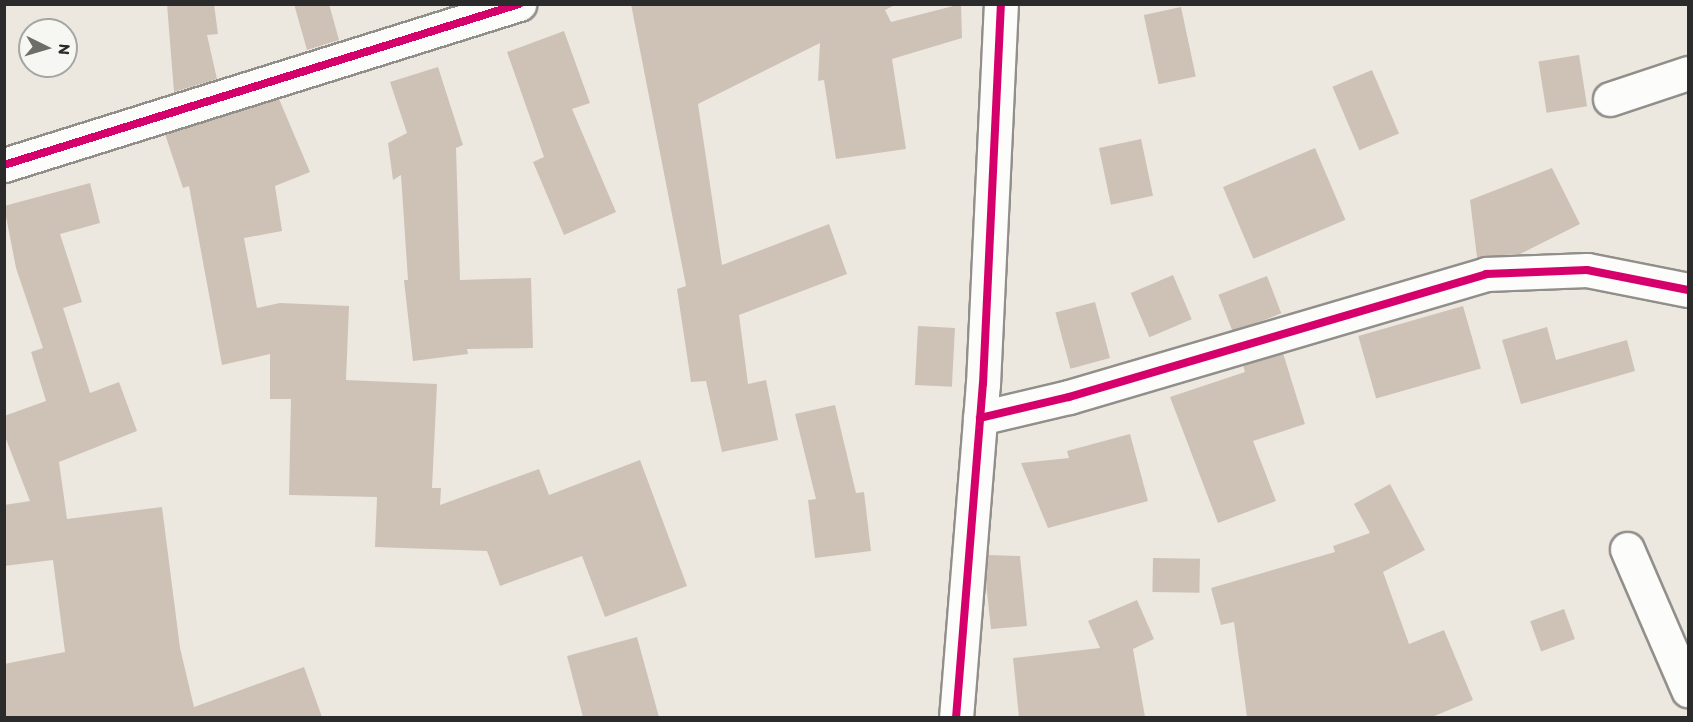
<!DOCTYPE html>
<html>
<head>
<meta charset="utf-8">
<style>
  body { margin:0 }
  #map { position:relative; width:1693px; height:722px; overflow:hidden; background:#ece8df; font-family:Itim,sans-serif }
  div>[style] { position:absolute }
  .building>* { inset:0; background:#cec2b6; transform-origin:0 0 }
  .roads { filter:drop-shadow(2px 0 #928f8b) drop-shadow(-2px 0 #928f8b) drop-shadow(0 2px #928f8b) drop-shadow(0 -2px #928f8b) }
  .minor>* { height:33px; margin:-16.5px; padding:0 16.5px; transform-origin:16.5px; border-radius:16.5px; background:#fcfcfa }
  .cycleway>* { height:8px; margin:-4px; padding:0 4px; transform-origin:4px; border-radius:4px; background:#d6006c }
  span { translate:-50% -50%; white-space:nowrap; text-align:center; line-height:1.15; -webkit-text-stroke:6px #f6f6f2; paint-order:stroke }
  .frame { position:absolute; inset:0; border:6px solid #2b2b2b; pointer-events:none }
  .north { position:absolute; left:18px; top:18px; width:60px; height:60px; box-sizing:border-box; background:#f6f6f2; border:2px solid #a5a5a2; border-radius:50%; rotate:95deg; font-size:16px; font-weight:700; line-height:24px; text-align:center; color:#2b2b2b }
  .north::after { content:''; display:block; margin:auto; width:21px; height:27px; background:#6f6d6a; clip-path:polygon(50% 0,100% 100%,50% 72%,0 100%) }
</style>
</head>
<body>
<div id="map">
  <div class="building">
    <div style="clip-path:polygon(167px 4px,214px 4px,218px 34px,207px 35px,217px 79px,174px 92px)"></div>
    <div style="clip-path:polygon(294px 4px,329px 4px,339px 40px,307px 50px)"></div>
    <div style="clip-path:polygon(631px 4px,897px 4px,885px 10px,891px 22px,961px 4px,962px 38px,892px 59px,906px 149px,836px 159px,824px 80px,818px 81px,820px 43px,698px 104px,722px 265px,829px 224px,847px 274px,739px 315px,748px 384px,766px 380px,778px 440px,722px 452px,706px 381px,691px 382px,677px 289px,686px 286px)"></div>
    <div style="left:1181px;top:7px;width:71px;height:38px;rotate:78deg"></div>
    <div style="clip-path:polygon(564px 31px,590px 103px,572px 109px,616px 212px,564px 235px,533px 162px,544px 157px,507px 52px)"></div>
    <div style="left:1579px;top:55px;width:52px;height:41px;rotate:81deg"></div>
    <div style="clip-path:polygon(438px 67px,463px 145px,456px 148px,460px 280px,531px 278px,533px 348px,467px 349px,468px 354px,413px 361px,404px 280px,408px 280px,401px 175px,393px 180px,388px 143px,407px 133px,390px 82px)"></div>
    <div style="left:1372px;top:70px;width:69px;height:43px;rotate:67deg"></div>
    <div style="clip-path:polygon(279px 99px,310px 172px,275px 186px,282px 231px,244px 238px,257px 308px,280px 303px,349px 306px,346px 380px,437px 384px,432px 488px,441px 488px,440px 505px,539px 469px,549px 495px,640px 460px,687px 586px,605px 617px,582px 556px,500px 586px,487px 551px,375px 547px,377px 497px,289px 495px,291px 399px,270px 399px,270px 354px,222px 365px,189px 186px,183px 188px,165px 134px)"></div>
    <div style="left:1141px;top:139px;width:58px;height:43px;rotate:78deg"></div>
    <div style="left:1315px;top:148px;width:78px;height:100px;rotate:67deg"></div>
    <div style="clip-path:polygon(1552px 168px,1580px 224px,1520px 254px,1477px 257px,1470px 200px)"></div>
    <div style="clip-path:polygon(90px 183px,100px 223px,60px 234px,82px 302px,63px 308px,90px 393px,119px 382px,137px 431px,59px 462px,67px 519px,162px 507px,180px 648px,194px 707px,304px 667px,322px 717px,4px 717px,4px 664px,65px 652px,53px 560px,4px 566px,4px 505px,30px 501px,4px 434px,4px 416px,46px 401px,31px 352px,43px 348px,16px 268px,4px 206px)"></div>
    <div style="left:1173px;top:275px;width:48px;height:46px;rotate:67deg"></div>
    <div style="left:1267px;top:276px;width:40px;height:52px;rotate:69deg"></div>
    <div style="left:1095px;top:302px;width:58px;height:41px;rotate:75deg"></div>
    <div style="left:1463px;top:306px;width:65px;height:109px;rotate:74deg"></div>
    <div style="left:918px;top:326px;width:37px;height:59px;rotate:3deg"></div>
    <div style="clip-path:polygon(1547px 327px,1556px 360px,1627px 340px,1635px 371px,1521px 404px,1502px 340px)"></div>
    <div style="clip-path:polygon(1283px 353px,1305px 424px,1253px 441px,1276px 501px,1218px 523px,1170px 397px,1245px 372px,1243px 365px)"></div>
    <div style="clip-path:polygon(835px 405px,856px 493px,864px 492px,871px 551px,815px 558px,808px 500px,816px 499px,795px 414px)"></div>
    <div style="clip-path:polygon(1130px 434px,1148px 501px,1048px 528px,1021px 463px,1069px 458px,1067px 451px)"></div>
    <div style="clip-path:polygon(1390px 484px,1425px 550px,1383px 572px,1409px 644px,1444px 630px,1473px 700px,1432px 717px,1247px 717px,1234px 622px,1221px 625px,1211px 588px,1335px 552px,1333px 546px,1370px 533px,1354px 504px)"></div>
    <div style="clip-path:polygon(988px 555px,1020px 556px,1027px 626px,991px 629px,986px 583px)"></div>
    <div style="left:1153px;top:558px;width:47px;height:34px;rotate:1deg"></div>
    <div style="clip-path:polygon(1137px 600px,1154px 639px,1133px 649px,1145px 717px,1019px 717px,1013px 658px,1100px 648px,1088px 621px)"></div>
    <div style="left:1564px;top:609px;width:32px;height:36px;rotate:70deg"></div>
    <div style="clip-path:polygon(637px 637px,659px 717px,583px 717px,567px 656px)"></div>
  </div>
  <div class="roads">
    <div class="minor">
      <div style="left:1610px;top:99px;width:82px;rotate:-18.4deg"></div>
      <div style="left:4px;top:165px;width:540px;rotate:-17.36deg"></div>
      <div style="left:980px;top:418px;width:91px;rotate:-13.3deg"></div>
      <div style="left:1069px;top:397px;width:435px;rotate:-16.4deg"></div>
      <div style="left:1486px;top:274px;width:101px;rotate:-2.3deg"></div>
      <div style="left:1587px;top:270px;width:103px;rotate:11.2deg"></div>
      <div style="left:1627px;top:549px;width:154px;rotate:66.6deg"></div>
      <div style="left:956px;top:718px;width:335px;rotate:-85.4deg"></div>
      <div style="left:983px;top:384px;width:380px;rotate:-87.3deg"></div>
    </div>
  </div>
  <div class="cycleway">
    <div style="left:4px;top:165px;width:540px;rotate:-17.36deg"></div>
    <div style="left:980px;top:418px;width:91px;rotate:-13.3deg"></div>
    <div style="left:1069px;top:397px;width:435px;rotate:-16.4deg"></div>
    <div style="left:1486px;top:274px;width:101px;rotate:-2.3deg"></div>
    <div style="left:1587px;top:270px;width:103px;rotate:11.2deg"></div>
    <div style="left:956px;top:718px;width:335px;rotate:-85.4deg"></div>
    <div style="left:983px;top:384px;width:380px;rotate:-87.3deg"></div>
  </div>
  <div class="frame"></div>
  <div class="north">N</div>
</div>
</body>
</html>
